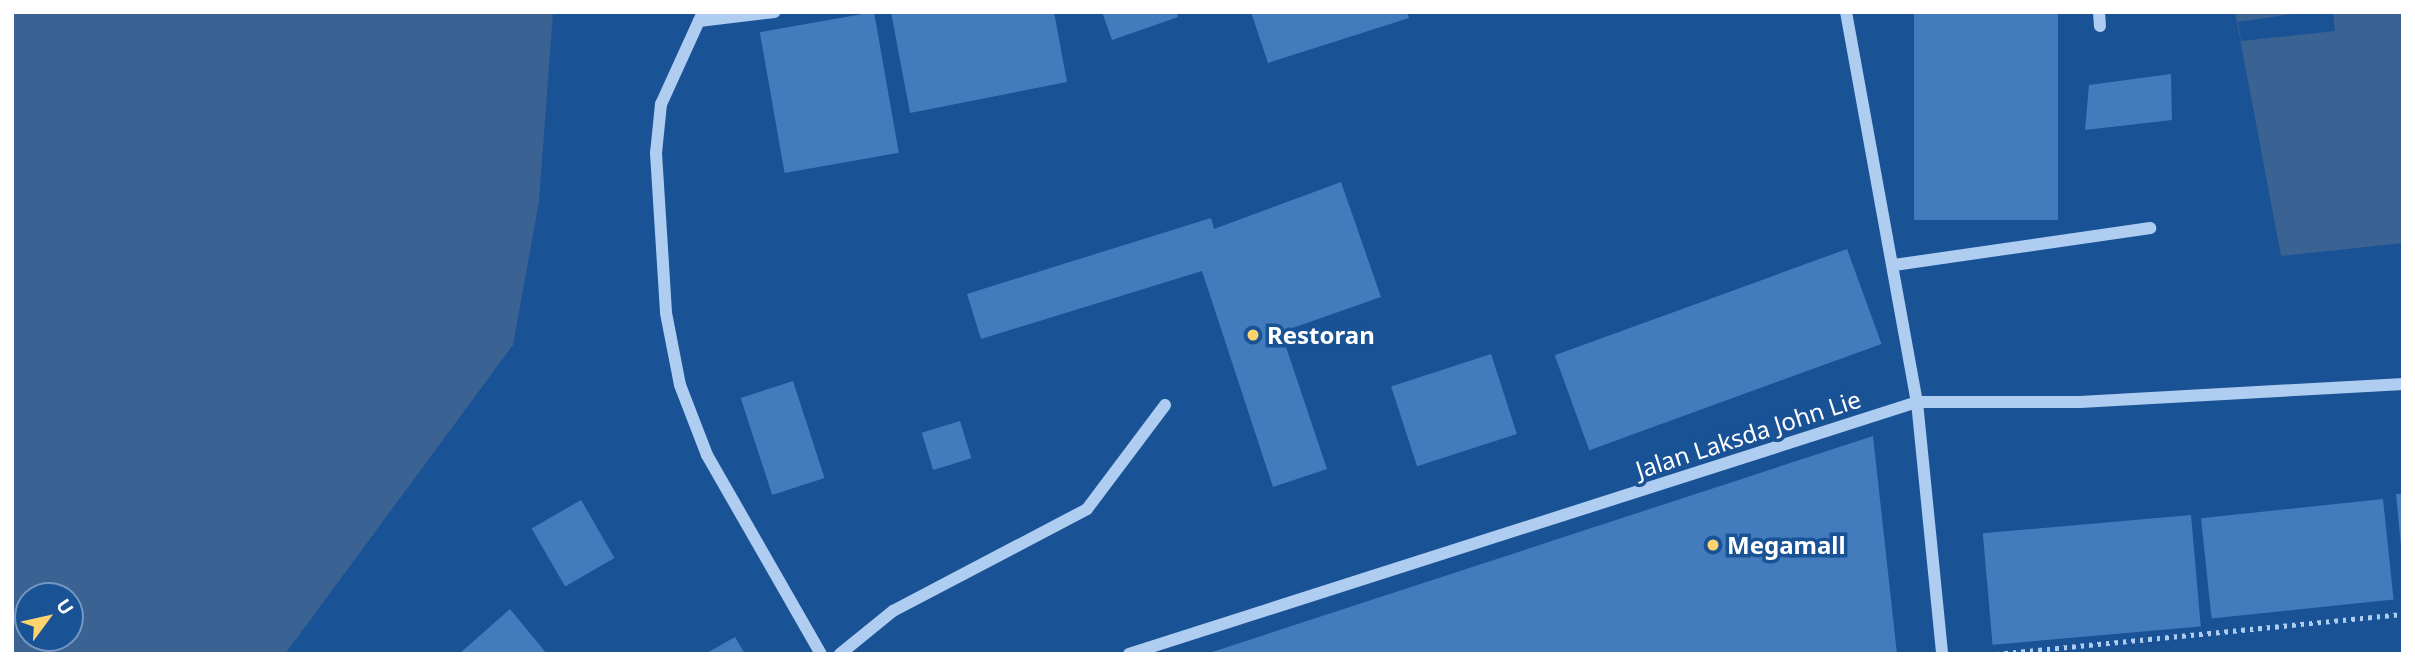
<!DOCTYPE html>
<html>
<head>
<meta charset="utf-8">
<style>
  body { margin:0 }
  #map { position:relative; width:2415px; height:666px; overflow:hidden; background:#1a5296; font-family:"Noto Sans",sans-serif }
  div>[style] { position:absolute }
  .water>* { inset:0; background:#3a6293 }
  .pier>* { inset:0; background:#1a5296 }
  .building>* { inset:0; background:#437bbd; transform-origin:0 0 }
  .path>* { height:4.5px; margin-top:-2.25px; transform-origin:0; background:repeating-linear-gradient(90deg,#aecdf0 0 3.5px,transparent 0 8.5px) }
  .minor>* { height:12px; margin:-6px; padding:0 6px; transform-origin:6px; border-radius:6px; background:#aecdf0 }
  .dots>* { width:19px; height:19px; translate:-50% -50%; box-sizing:border-box; border:4px solid #1a5296; border-radius:50% }
  span { translate:-50% -50%; white-space:nowrap; text-align:center; line-height:1.15; -webkit-text-stroke:7px #1a5296; paint-order:stroke }
  .poi-label { font-size:24px; color:#fff; font-weight:700 }
  .left { translate:0 -50%; text-align:left }
  .street-label { font-size:24px; color:#fff }
  .frame { position:absolute; inset:0; border:14px solid #fff; pointer-events:none }
  .north { position:absolute; left:14px; top:582px; width:70px; height:70px; box-sizing:border-box; background:#1a5296; border:2px solid #7697c0; border-radius:50%; rotate:57deg; font-size:19px; font-weight:700; line-height:28px; text-align:center; color:#fff }
  .north::after { content:''; display:block; margin:auto; width:24px; height:32px; background:#ffd36d; clip-path:polygon(50% 0,100% 100%,50% 72%,0 100%) }
</style>
</head>
<body>
<div id="map">
  <div class="water">
    <div style="clip-path:polygon(evenodd,12px 12px,553px 12px,539px 201px,513px 345px,285px 654px,12px 654px,12px 12px,28px 596px,70px 596px,70px 638px,28px 638px,28px 596px)"></div>
    <div style="clip-path:polygon(2235px 12px,2403px 12px,2403px 243px,2281px 256px)"></div>
  </div>
  <div class="pier">
    <div style="clip-path:polygon(2307px 12px,2333px 12px,2335px 31px,2241px 41px,2238px 22px)"></div>
  </div>
  <div class="building">
    <div style="left:874px;top:12px;width:143px;height:116px;rotate:80deg"></div>
    <div style="clip-path:polygon(891px 12px,1054px 12px,1067px 82px,910px 113px)"></div>
    <div style="clip-path:polygon(1102px 12px,1177px 12px,1178px 17px,1112px 40px)"></div>
    <div style="clip-path:polygon(1251px 12px,1407px 12px,1409px 18px,1268px 63px)"></div>
    <div style="left:1914px;top:12px;width:144px;height:208px"></div>
    <div style="clip-path:polygon(2171px 74px,2172px 120px,2085px 130px,2089px 85px)"></div>
    <div style="clip-path:polygon(1341px 182px,1381px 297px,1281px 332px,1327px 469px,1273px 487px,1202px 271px,981px 339px,967px 294px,1211px 218px,1214px 229px)"></div>
    <div style="left:1847px;top:249px;width:101px;height:311px;rotate:70deg"></div>
    <div style="left:1491px;top:354px;width:84px;height:105px;rotate:72deg"></div>
    <div style="left:793px;top:381px;width:102px;height:55px;rotate:72deg"></div>
    <div style="left:960px;top:421px;width:39px;height:40px;rotate:73deg"></div>
    <div style="clip-path:polygon(1873px 436px,1897px 654px,1209px 654px,1209px 653px)"></div>
    <div style="clip-path:polygon(2396px 494px,2403px 494px,2403px 546px,2401px 546px)"></div>
    <div style="left:2383px;top:499px;width:101px;height:183px;rotate:84deg"></div>
    <div style="left:581px;top:500px;width:67px;height:57px;rotate:60deg"></div>
    <div style="left:2191px;top:515px;width:112px;height:209px;rotate:85deg"></div>
    <div style="clip-path:polygon(510px 609px,547px 654px,459px 654px)"></div>
    <div style="clip-path:polygon(735px 637px,745px 654px,705px 654px)"></div>
  </div>
  <div class="path">
    <div style="left:1996px;top:654px;width:409px;rotate:-5.6deg"></div>
  </div>
  <div class="minor">
    <div style="left:703px;top:12px;width:101px;rotate:114.5deg"></div>
    <div style="left:661px;top:104px;width:49px;rotate:95.8deg"></div>
    <div style="left:656px;top:153px;width:160px;rotate:86.4deg"></div>
    <div style="left:666px;top:313px;width:73px;rotate:79deg"></div>
    <div style="left:680px;top:385px;width:75px;rotate:68.9deg"></div>
    <div style="left:707px;top:455px;width:229px;rotate:60.2deg"></div>
    <div style="left:1846px;top:12px;width:396px;rotate:79.7deg"></div>
    <div style="left:1917px;top:402px;width:253px;rotate:84.3deg"></div>
    <div style="left:2099px;top:12px;width:14px;rotate:86deg"></div>
    <div style="left:699px;top:21px;width:76px;rotate:-6.8deg"></div>
    <div style="left:1894px;top:265px;width:259px;rotate:-8.2deg"></div>
    <div style="left:840px;top:654px;width:68px;rotate:-39.1deg"></div>
    <div style="left:893px;top:611px;width:219px;rotate:-27.7deg"></div>
    <div style="left:1087px;top:509px;width:130px;rotate:-53.1deg"></div>
    <div style="left:1129px;top:654px;width:827px;rotate:-17.73deg"></div>
    <div style="left:1917px;top:402px;width:163px"></div>
    <div style="left:2080px;top:402px;width:324px;rotate:-3.2deg"></div>
  </div>
  <div class="dots">
    <div style="left:1253px;top:335px;background:#ffd36d"></div>
    <div style="left:1713px;top:545px;background:#ffd36d"></div>
  </div>
  <div class="poi-label">
    <span class="left" style="left:1267px;top:335px">Restoran</span>
    <span class="left" style="left:1727px;top:545px">Megamall</span>
  </div>
  <div class="street-label">
    <span style="left:1748px;top:434px;rotate:-18deg">Jalan Laksda John Lie</span>
  </div>
  <div class="frame"></div>
  <div class="north">U</div>
</div>
</body>
</html>
